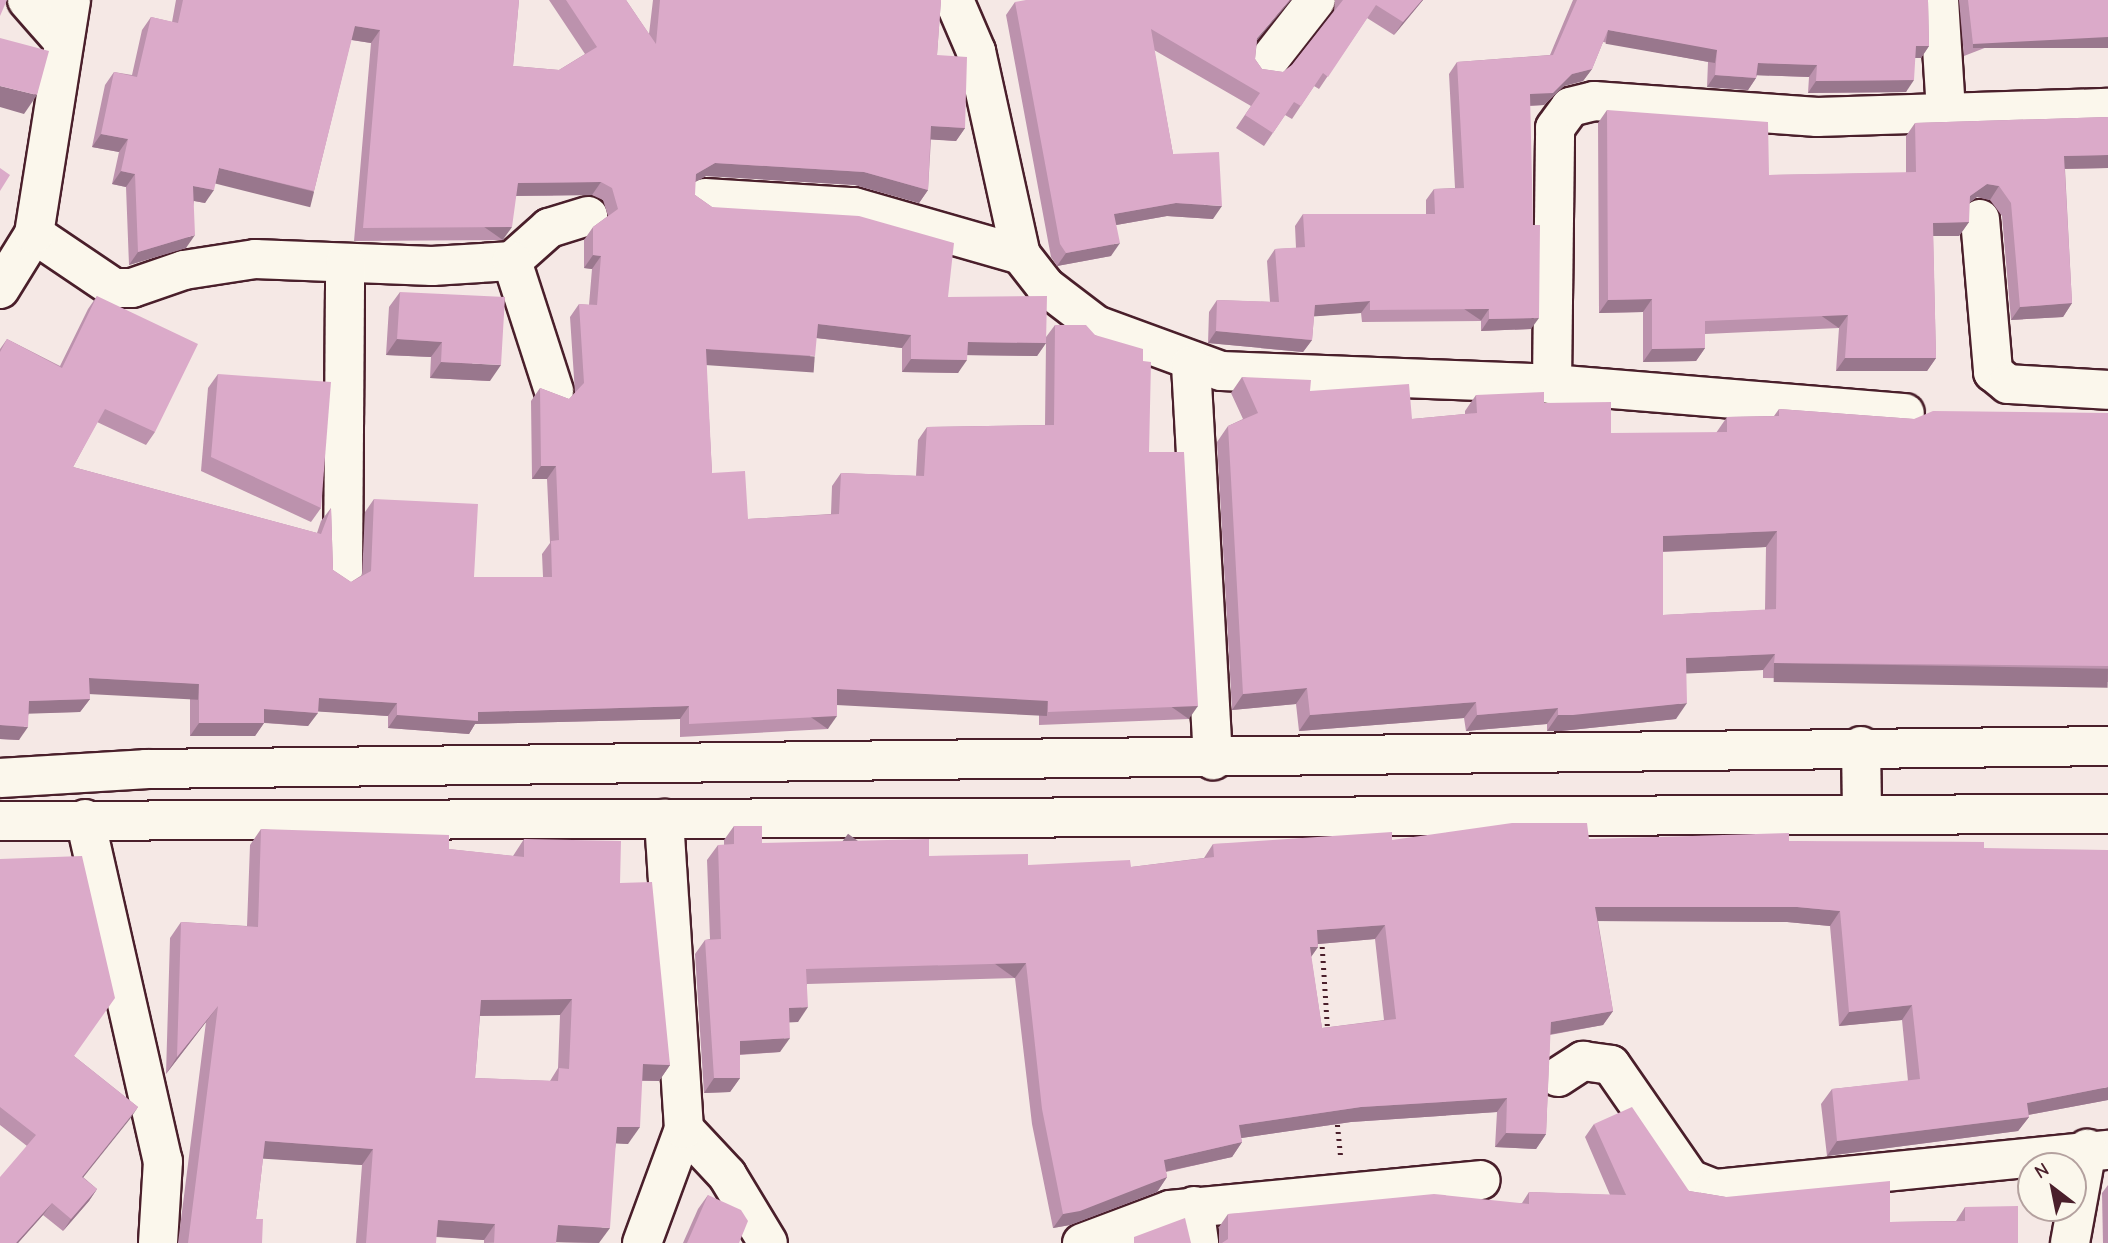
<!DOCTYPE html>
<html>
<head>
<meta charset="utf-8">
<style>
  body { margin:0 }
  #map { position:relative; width:2108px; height:1243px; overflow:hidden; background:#f5e8e5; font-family:"Comic Neue",sans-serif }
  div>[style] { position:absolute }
  .path>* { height:4.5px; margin-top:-2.25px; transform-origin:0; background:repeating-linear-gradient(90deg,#4a1f2b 0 2px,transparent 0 7px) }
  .roads { filter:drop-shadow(2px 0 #4a1f2b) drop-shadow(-2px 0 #4a1f2b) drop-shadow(0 2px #4a1f2b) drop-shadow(0 -2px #4a1f2b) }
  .minor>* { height:38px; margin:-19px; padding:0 19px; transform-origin:19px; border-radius:19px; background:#fbf7ec }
  .major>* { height:38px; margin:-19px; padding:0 19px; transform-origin:19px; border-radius:19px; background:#fbf7ec }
  .wall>* { inset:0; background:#bc92ad }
  .shaded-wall>* { inset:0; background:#99778d; transform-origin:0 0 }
  .building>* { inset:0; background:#dbaac9 }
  span { translate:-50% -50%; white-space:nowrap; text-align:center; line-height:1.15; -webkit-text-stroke:6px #fbf7ec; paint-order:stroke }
  .north { position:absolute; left:2017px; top:1152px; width:70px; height:70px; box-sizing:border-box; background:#fbf7ec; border:2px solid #b4a19f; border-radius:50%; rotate:328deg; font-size:19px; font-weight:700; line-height:28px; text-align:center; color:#4a1f2b }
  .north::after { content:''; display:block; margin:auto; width:24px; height:32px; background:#4a1f2b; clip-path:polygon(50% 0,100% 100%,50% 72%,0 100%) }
</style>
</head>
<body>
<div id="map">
  <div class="path">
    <div style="left:1322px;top:940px;width:92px;rotate:86.3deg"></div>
    <div style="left:1337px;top:1118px;width:40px;rotate:84.3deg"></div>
  </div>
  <div class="roads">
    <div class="minor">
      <div style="left:27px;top:0;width:55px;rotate:48.7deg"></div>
      <div style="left:954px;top:0;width:56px;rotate:66.7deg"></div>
      <div style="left:976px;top:51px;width:209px;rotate:77.6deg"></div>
      <div style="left:1021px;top:255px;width:39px;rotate:52deg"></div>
      <div style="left:1045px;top:286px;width:64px;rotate:37.4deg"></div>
      <div style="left:1096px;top:325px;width:133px;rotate:20.2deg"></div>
      <div style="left:1221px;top:371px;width:331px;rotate:2.2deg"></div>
      <div style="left:1552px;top:384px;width:354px;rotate:4.7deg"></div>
      <div style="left:1939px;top:0;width:112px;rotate:86.4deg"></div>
      <div style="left:1266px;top:64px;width:81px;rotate:-52deg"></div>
      <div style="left:705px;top:198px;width:149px;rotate:3.5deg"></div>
      <div style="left:854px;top:207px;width:174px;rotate:16deg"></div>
      <div style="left:1980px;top:219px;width:154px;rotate:85.1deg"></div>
      <div style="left:1993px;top:372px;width:19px;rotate:39deg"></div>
      <div style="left:2008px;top:384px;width:100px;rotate:3.4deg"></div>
      <div style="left:34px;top:234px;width:97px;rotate:34deg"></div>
      <div style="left:114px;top:288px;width:18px"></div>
      <div style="left:132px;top:288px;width:55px;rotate:-19.1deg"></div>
      <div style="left:184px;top:270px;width:72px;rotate:-8.8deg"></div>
      <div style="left:255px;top:259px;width:177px;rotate:2.3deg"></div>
      <div style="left:432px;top:266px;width:80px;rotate:-3.6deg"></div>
      <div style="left:512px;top:261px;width:50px;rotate:-41.7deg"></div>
      <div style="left:549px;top:228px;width:41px;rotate:-17.1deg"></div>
      <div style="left:512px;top:261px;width:137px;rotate:72.1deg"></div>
      <div style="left:0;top:289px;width:65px;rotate:-58.3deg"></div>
      <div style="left:34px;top:234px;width:237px;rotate:-81deg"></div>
      <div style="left:1191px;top:365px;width:396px;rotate:86.8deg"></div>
      <div style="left:1552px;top:384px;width:256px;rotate:-89.3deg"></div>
      <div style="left:1555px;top:128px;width:26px;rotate:-54deg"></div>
      <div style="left:1570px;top:107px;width:25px;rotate:-14deg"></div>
      <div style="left:1594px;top:101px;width:224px;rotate:4.1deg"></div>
      <div style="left:1817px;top:117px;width:291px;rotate:-1.8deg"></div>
      <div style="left:343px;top:573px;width:310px;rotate:-89.6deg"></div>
      <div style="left:85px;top:819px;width:351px;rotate:77.2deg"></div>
      <div style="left:163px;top:1161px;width:82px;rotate:93.5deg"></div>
      <div style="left:1558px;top:1077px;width:30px;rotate:-33deg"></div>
      <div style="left:1583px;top:1061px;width:28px;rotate:8deg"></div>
      <div style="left:1611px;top:1065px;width:139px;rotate:55.3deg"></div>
      <div style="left:1690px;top:1179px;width:27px;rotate:22deg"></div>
      <div style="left:1715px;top:1189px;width:395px;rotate:-5.7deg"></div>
      <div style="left:684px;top:1129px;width:63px;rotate:46.9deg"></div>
      <div style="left:727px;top:1175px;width:79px;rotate:58.9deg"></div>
      <div style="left:1194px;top:1206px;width:37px;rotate:82deg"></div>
      <div style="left:642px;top:1243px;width:121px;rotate:-69.8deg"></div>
      <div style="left:684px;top:1129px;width:311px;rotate:-93.7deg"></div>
      <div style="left:1082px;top:1243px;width:94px;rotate:-20.6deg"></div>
      <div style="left:1170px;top:1210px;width:312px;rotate:-5.5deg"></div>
      <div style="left:2070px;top:1243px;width:96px;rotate:-79.7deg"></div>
    </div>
    <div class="major">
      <div style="left:1861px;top:746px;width:66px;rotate:89.1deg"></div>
      <div style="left:0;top:778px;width:146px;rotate:-3.5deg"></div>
      <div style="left:146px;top:769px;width:1962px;rotate:-0.67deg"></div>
      <div style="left:0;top:821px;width:2108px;rotate:-0.19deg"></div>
    </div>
  </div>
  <div class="wall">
    <div style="clip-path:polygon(evenodd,176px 0,519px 0,513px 66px,559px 70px,585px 54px,549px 0,626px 0,649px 34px,653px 0,941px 0,937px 55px,965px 128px,956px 141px,931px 139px,928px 190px,919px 203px,855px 185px,706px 176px,695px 182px,695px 195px,712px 207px,948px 297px,1046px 337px,1055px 325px,1095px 335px,1143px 361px,1149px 452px,1189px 719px,1039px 725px,1039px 714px,837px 702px,828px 729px,680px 737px,680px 719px,475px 724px,469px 734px,388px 728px,388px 716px,318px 711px,308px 726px,264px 723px,255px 736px,190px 736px,190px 697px,89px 691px,90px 699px,80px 712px,29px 713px,19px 740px,0 739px,0 349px,7px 339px,60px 366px,88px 309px,97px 296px,155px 432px,146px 445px,97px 422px,73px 467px,317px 533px,321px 521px,331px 508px,333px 570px,351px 582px,362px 575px,365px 512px,374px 499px,474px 577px,543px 577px,542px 554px,550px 543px,547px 479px,532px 479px,531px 401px,540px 388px,569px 399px,575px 393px,570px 317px,579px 304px,589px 305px,592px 269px,584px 268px,584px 240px,593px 227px,608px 216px,603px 200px,592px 195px,516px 196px,503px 240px,354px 241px,371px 43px,351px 40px,314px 191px,305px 204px,216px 182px,205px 203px,194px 201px,186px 248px,129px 265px,126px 187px,112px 184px,119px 152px,92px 147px,105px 85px,114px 72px,132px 75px,142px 30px,151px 17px,172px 22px,176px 0,816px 338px,902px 348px,902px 372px,958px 373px,967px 355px,1037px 356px,1046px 343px,1045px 425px,927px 427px,918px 440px,916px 476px,841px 473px,832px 486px,831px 514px,748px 519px,712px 473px,706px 363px,806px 369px,816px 338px)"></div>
    <div style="clip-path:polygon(1335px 0,1423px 0,1394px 35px,1367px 18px,1319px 89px,1314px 86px,1292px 119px,1285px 115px,1264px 146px,1236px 128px,1251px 106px,1154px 50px,1173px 154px,1213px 219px,1167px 216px,1116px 225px,1111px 256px,1057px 266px,1051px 257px,1006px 15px,1015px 2px,1257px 41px,1255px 59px,1262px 69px,1283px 72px,1292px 65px,1334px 11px)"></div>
    <div style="clip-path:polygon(1573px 0,1928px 0,1929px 46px,1921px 58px,1915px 58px,1906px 92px,1808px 93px,1809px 77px,1757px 75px,1756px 78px,1748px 90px,1707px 87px,1708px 62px,1603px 42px,1592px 69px,1583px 81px,1564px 86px,1544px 105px,1530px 106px,1531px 329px,1481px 331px,1481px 321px,1362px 322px,1361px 313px,1314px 316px,1312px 340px,1303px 352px,1208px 343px,1209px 312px,1217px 300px,1270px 302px,1267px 261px,1275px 249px,1296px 248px,1295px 226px,1303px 214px,1426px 214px,1426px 200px,1434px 189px,1455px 188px,1449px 74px,1457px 62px,1550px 55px)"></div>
    <div style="clip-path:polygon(1959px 0,2108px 0,1964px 56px)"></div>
    <div style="clip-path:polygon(1607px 110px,1769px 175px,1906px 173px,1906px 136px,1915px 123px,2108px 117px,2108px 168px,2065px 169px,2072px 303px,2063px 317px,2011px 320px,2002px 216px,1990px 200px,1977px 197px,1969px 203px,1969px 222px,1959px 236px,1933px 236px,1936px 358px,1927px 371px,1836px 371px,1839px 328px,1705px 334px,1705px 348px,1696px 361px,1643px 362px,1643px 312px,1599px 313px,1598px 123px)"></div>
    <div style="clip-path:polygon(400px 292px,490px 381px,430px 378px,431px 357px,386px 355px,389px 307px)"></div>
    <div style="clip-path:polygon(218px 374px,321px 508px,311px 522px,201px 471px,208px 388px)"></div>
    <div style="clip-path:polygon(evenodd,1242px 377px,1310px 391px,1412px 419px,1465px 414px,1465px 411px,1476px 395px,1544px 403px,1611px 433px,1716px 433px,1727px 417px,1774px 416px,1779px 409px,1914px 419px,2108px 413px,2108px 682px,1763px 678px,1763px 670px,1686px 673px,1676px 719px,1561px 731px,1547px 731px,1547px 724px,1466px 731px,1464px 718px,1299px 731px,1296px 704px,1232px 710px,1217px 442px,1228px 426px,1243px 419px,1231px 393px,1242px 377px,1766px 547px,1765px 610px,1663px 615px,1663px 552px,1766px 547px)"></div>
    <div style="clip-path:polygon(evenodd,734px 826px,762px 843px,1028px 865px,1131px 867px,1204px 858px,1213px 844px,1392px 840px,1589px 839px,1789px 841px,1984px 848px,2108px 1100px,2028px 1115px,2029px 1117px,2018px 1131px,1827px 1156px,1821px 1104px,1832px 1089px,1908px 1081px,1902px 1020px,1839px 1026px,1830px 926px,1787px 922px,1598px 921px,1613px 1011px,1603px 1025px,1550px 1035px,1546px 1134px,1536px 1149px,1495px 1147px,1497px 1112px,1351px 1122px,1241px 1138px,1242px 1142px,1232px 1157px,1166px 1172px,1167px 1177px,1157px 1192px,1070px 1225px,1053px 1228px,1032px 1124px,1015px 978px,807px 984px,798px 1022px,789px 1022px,780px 1052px,740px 1055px,740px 1078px,730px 1092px,704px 1093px,695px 954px,705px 940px,710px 939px,707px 860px,718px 845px,724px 845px,724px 840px,734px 826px,1375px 939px,1384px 1020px,1322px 1028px,1311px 957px,1318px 947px,1318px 944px,1375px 939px)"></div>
    <div style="clip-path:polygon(evenodd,261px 829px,513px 856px,524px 839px,620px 883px,670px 1065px,659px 1081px,642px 1081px,628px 1144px,616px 1143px,599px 1243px,556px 1242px,484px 1243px,484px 1240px,436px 1237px,436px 1243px,356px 1243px,362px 1165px,263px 1158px,256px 1219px,262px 1243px,178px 1243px,206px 1022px,166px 1074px,170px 938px,181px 922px,247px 926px,250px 845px,261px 829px,560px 1015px,558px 1068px,550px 1081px,475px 1078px,480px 1016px,560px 1015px)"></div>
    <div style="clip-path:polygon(0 859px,74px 1056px,138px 1107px,83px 1177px,97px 1189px,89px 1201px,63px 1231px,43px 1215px,18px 1243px,0 1243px,27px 1146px,0 1125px)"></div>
    <div style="clip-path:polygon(1594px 1124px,1689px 1191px,1726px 1197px,1890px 1222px,1956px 1221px,1965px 1207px,2018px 1243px,1219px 1243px,1219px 1227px,1228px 1214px,1522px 1203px,1529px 1192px,1610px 1195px,1585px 1137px)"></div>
    <div style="clip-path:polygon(2108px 1185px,2108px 1243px,2103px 1243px,2102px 1193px)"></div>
    <div style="clip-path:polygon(708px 1195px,739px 1243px,683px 1243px,698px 1209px)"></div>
  </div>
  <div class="shaded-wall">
    <div style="clip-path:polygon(1290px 0,1291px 0,1248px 51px,1257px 38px)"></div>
    <div style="clip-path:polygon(1422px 0,1423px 0,1394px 35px,1403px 22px)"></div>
    <div style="clip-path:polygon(355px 26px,380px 30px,371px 43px,346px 39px)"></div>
    <div style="left:1608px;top:30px;width:111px;height:14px;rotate:10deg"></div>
    <div style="left:2108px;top:37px;width:11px;height:135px;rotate:90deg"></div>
    <div style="clip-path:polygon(1916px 46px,1929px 46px,1921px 58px,1907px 58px)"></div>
    <div style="clip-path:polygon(1758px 63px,1817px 65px,1809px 77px,1750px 75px)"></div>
    <div style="clip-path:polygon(1592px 69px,1583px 81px,1564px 86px,1544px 105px,1521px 106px,1530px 94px,1572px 74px)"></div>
    <div style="clip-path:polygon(1715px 75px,1756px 78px,1748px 90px,1707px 87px)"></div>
    <div style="clip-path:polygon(1914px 80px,1906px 92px,1808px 93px,1816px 81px)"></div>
    <div style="clip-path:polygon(0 86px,37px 95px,24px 114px,0 107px)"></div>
    <div style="clip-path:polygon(931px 126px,965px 128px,956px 141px,922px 139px)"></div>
    <div style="clip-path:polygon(101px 134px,128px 139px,119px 152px,92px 147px)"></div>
    <div style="clip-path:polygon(2108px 155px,2108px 168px,2055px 169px,2064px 156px)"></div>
    <div style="clip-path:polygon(715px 163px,864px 172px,928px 190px,919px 203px,855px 185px,706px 176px,686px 187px,696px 174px)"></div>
    <div style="left:219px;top:168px;width:98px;height:16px;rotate:14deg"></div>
    <div style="clip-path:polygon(121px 171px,135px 174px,126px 187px,112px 184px)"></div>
    <div style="clip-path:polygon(601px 182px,592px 195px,509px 196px,518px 183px)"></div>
    <div style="clip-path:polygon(1987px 184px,1999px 186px,1990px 200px,1977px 197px,1961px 209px,1970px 196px)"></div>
    <div style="clip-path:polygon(193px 186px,214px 190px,205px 203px,184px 199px)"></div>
    <div style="clip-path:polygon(1176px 203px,1222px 206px,1213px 219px,1167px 216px,1105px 227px,1114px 214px)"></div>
    <div style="clip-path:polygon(1969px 222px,1959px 236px,1923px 236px,1933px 223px)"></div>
    <div style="left:512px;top:227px;width:16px;height:149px;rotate:125deg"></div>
    <div style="clip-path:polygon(195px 235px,186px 248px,129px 265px,138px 252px)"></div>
    <div style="clip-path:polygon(1120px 243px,1111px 256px,1057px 266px,1066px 253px)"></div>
    <div style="clip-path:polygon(593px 255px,601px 256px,592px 269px,584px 268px)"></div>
    <div style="clip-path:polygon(1652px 299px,1643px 312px,1599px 313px,1608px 300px)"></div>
    <div style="clip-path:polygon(1370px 301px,1361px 313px,1306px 317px,1315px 305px)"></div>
    <div style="clip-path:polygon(2072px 303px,2063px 317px,2011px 320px,2020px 307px)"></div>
    <div style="left:1489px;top:309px;width:14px;height:119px;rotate:124deg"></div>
    <div style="left:1848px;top:315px;width:16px;height:143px;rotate:125deg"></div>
    <div style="clip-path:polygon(1539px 318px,1531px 329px,1481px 331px,1489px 319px)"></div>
    <div style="clip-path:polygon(818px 324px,911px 335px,902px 348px,808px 337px)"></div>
    <div style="clip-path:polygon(1216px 331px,1312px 340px,1303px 352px,1208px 343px)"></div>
    <div style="clip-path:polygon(397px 339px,442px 342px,431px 357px,386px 355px)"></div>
    <div style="clip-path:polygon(968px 342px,1046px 343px,1037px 356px,958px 355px)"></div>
    <div style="clip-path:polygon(1705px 348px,1696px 361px,1643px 362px,1652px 349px)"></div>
    <div style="left:706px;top:349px;width:109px;height:16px;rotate:4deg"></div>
    <div style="clip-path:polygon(1845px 358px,1936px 358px,1927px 371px,1836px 371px)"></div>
    <div style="clip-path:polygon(911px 359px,967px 360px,958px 373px,902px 372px)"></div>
    <div style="clip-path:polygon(441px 362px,501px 365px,490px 381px,430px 378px)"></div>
    <div style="clip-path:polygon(541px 466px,556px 466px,547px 479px,532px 479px)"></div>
    <div style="clip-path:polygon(1777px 531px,1766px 547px,1652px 552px,1663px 536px)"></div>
    <div style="clip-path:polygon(1775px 654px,1763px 670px,1675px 674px,1686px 658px)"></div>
    <div style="left:1774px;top:663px;width:334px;height:19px;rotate:1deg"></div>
    <div style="left:89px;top:678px;width:110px;height:16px;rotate:3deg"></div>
    <div style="clip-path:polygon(1307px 688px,1296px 704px,1232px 710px,1243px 694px)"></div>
    <div style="left:837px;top:689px;width:211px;height:16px;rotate:3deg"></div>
    <div style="clip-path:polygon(319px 698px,397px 703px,388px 716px,310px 711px)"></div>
    <div style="clip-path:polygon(90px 699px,80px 712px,20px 714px,29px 701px)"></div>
    <div style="clip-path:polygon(1476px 702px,1464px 718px,1299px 731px,1310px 715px)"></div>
    <div style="clip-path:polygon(1687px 703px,1676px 719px,1561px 731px,1547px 731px,1558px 715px)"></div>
    <div style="clip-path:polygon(689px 706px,680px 719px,475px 724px,469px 734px,388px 728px,397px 715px,478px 712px)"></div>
    <div style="left:1198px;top:706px;width:16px;height:150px;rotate:125deg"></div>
    <div style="clip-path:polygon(1558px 708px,1547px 724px,1466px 731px,1477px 715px)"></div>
    <div style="clip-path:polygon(264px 709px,318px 713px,308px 726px,255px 722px)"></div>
    <div style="left:837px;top:716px;width:16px;height:148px;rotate:125deg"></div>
    <div style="clip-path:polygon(199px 723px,264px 723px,255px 736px,190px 736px)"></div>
    <div style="clip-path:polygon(0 725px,28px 727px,19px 740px,0 739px)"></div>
    <div style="clip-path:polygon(1595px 907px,1797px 907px,1840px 911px,1830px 926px,1787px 922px,1585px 921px)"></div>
    <div style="clip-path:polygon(1385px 925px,1375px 939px,1307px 945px,1317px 930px)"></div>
    <div style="clip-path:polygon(1310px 947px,1318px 947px,1308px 961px)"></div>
    <div style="left:1026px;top:963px;width:19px;height:220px;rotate:126deg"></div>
    <div style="clip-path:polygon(572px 999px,560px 1015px,469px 1016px,481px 1000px)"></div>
    <div style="clip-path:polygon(1912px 1005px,1902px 1020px,1839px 1026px,1849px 1012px)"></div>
    <div style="clip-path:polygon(218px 1006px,206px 1022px,166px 1074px,177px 1057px)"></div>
    <div style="clip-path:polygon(808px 1007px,798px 1022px,778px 1023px,789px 1008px)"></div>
    <div style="clip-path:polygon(1613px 1011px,1603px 1025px,1541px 1036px,1551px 1022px)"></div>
    <div style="clip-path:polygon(790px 1038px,780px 1052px,730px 1055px,740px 1041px)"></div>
    <div style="clip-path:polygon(643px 1064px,670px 1065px,659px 1081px,631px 1080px)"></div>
    <div style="clip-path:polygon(714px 1078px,740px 1078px,730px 1092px,704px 1093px)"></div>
    <div style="clip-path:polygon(2108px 1087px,2108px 1100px,2017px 1117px,2027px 1103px)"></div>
    <div style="clip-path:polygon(1507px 1098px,1497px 1112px,1351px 1122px,1228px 1140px,1239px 1125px,1361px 1107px)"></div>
    <div style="clip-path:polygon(138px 1107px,130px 1119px,74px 1189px,82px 1177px)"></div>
    <div style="clip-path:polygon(2029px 1117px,2018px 1131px,1827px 1156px,1837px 1141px)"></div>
    <div style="clip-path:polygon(617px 1127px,640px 1127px,628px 1144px,606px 1143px)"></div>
    <div style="clip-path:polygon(1506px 1133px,1546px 1134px,1536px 1149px,1495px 1147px)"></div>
    <div style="clip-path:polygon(265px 1141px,373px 1149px,362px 1165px,253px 1158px)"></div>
    <div style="clip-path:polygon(1242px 1142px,1232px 1157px,1154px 1174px,1164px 1160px)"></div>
    <div style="clip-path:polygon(1167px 1177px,1157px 1192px,1070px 1225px,1053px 1228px,1063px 1214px)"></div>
    <div style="clip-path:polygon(97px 1189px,89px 1201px,63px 1231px,71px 1219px)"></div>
    <div style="clip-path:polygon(52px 1203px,43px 1215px,18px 1243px,16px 1243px)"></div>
    <div style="clip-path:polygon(438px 1220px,495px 1224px,484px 1240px,427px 1236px)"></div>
    <div style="clip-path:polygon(558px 1225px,610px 1228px,599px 1243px,546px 1242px)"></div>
  </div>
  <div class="building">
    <div style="clip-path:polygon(0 0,7px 0,0 16px)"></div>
    <div style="clip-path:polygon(183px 0,519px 0,513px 66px,559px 70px,597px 47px,566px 0,626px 0,656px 44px,660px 0,941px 0,937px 55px,967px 57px,965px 128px,931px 126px,928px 190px,864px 172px,715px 163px,696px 174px,695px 195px,712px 207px,859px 216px,954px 243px,948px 297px,1047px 296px,1046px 343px,968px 342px,967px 360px,911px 359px,911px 335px,818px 324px,815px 356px,706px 349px,712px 473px,745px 471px,748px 519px,839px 514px,841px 473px,924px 476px,927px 427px,1054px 425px,1055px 325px,1086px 325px,1095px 335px,1143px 349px,1143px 361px,1151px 362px,1149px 452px,1184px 452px,1198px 706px,1048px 712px,1048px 701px,837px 689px,837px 716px,689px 724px,689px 706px,478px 712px,478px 721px,397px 715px,397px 703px,319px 698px,318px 713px,264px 709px,264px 723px,199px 723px,199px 684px,89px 678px,90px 699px,29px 701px,28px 727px,0 725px,0 352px,7px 339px,62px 368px,97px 296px,198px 344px,155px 432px,105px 409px,73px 467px,321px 534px,331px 508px,333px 570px,351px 582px,371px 571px,374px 499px,478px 504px,474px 577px,552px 577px,551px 541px,559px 540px,556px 466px,541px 466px,540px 388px,569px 399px,584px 383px,579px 304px,597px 305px,601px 256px,593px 255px,593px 227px,618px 209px,612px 188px,601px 182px,518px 183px,512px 227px,363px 228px,380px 30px,355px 26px,314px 191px,219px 168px,214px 190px,193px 186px,195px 235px,138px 252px,135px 174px,121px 171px,128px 139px,101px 134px,114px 72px,137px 77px,151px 17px,178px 23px)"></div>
    <div style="clip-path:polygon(1026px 0,1290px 0,1257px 38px,1255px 59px,1262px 69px,1283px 72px,1292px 65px,1343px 0,1422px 0,1403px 22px,1376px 5px,1328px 77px,1323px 73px,1301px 106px,1294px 102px,1273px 133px,1245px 115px,1260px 93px,1151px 29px,1173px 154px,1219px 152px,1222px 206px,1176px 203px,1114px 214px,1120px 243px,1066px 253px,1060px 244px,1015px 2px)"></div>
    <div style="clip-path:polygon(1577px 0,1928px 0,1929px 46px,1916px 46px,1914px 80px,1816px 81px,1817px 65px,1758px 63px,1756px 78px,1715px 75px,1717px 50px,1608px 30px,1592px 69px,1572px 74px,1553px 93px,1530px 94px,1533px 225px,1540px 225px,1539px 318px,1489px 319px,1489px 309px,1370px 310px,1370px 301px,1315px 305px,1312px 340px,1216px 331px,1217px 300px,1279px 302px,1275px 249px,1305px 247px,1303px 214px,1435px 214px,1434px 189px,1464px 188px,1457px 62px,1553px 55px)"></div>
    <div style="clip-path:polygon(1968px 0,2108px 0,2108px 37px,1973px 44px)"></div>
    <div style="clip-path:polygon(0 38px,49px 51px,37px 95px,0 86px)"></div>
    <div style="clip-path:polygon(1607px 110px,1768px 122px,1769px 175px,1916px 172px,1915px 123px,2108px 117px,2108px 155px,2064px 156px,2072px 303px,2020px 307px,2011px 203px,1999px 186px,1987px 184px,1970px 196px,1969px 222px,1933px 223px,1936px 358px,1845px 358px,1848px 315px,1705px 321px,1705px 348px,1652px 349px,1652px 299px,1608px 300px)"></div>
    <div style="clip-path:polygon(0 168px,10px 175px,0 191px)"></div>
    <div style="clip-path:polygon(400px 292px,505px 297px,501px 365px,441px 362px,442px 342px,397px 339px)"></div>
    <div style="clip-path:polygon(218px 374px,331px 382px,321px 508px,211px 457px)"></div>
    <div style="clip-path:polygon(evenodd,1242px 377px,1311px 380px,1310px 391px,1409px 384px,1412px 419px,1477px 413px,1476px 395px,1544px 392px,1544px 403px,1611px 402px,1611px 433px,1727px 432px,1727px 417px,1779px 416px,1779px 409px,1914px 419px,1933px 411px,2108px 413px,2108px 666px,1774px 663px,1775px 654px,1686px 658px,1687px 703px,1573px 715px,1558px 715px,1558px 708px,1477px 715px,1476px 702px,1310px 715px,1307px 688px,1243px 694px,1228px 426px,1258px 413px,1242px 377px,1777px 531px,1776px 609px,1663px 615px,1663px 536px,1777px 531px)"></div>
    <div style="clip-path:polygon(evenodd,1512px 823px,1587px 823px,1589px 839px,1789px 833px,1789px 841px,1984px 842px,1984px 848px,2108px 850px,2108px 1087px,2027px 1103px,2029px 1117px,1837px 1141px,1832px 1089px,1920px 1079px,1912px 1005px,1849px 1012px,1840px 911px,1797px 907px,1595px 907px,1613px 1011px,1551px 1022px,1546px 1134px,1506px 1133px,1507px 1098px,1361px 1107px,1239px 1125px,1242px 1142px,1164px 1160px,1167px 1177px,1080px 1211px,1063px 1214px,1042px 1109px,1026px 963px,806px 969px,808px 1007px,789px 1008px,790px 1038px,740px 1041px,740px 1078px,714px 1078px,705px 940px,721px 939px,718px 845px,734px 844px,734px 826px,762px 826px,762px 843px,929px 839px,929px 856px,1028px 854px,1028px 865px,1130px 860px,1131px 867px,1214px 857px,1213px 844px,1392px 832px,1392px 840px,1512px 823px,1385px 925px,1396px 1019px,1322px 1028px,1310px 947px,1318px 947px,1317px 930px,1385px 925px)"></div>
    <div style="clip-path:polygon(evenodd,261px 829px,449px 835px,449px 849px,524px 857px,524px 839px,621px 841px,620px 883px,652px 882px,670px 1065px,643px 1064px,640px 1127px,617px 1127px,610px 1228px,558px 1225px,556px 1243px,494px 1243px,495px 1224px,438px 1220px,436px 1243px,366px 1243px,373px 1149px,265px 1141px,256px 1219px,263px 1219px,262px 1243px,188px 1243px,218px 1006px,177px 1057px,181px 922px,258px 927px,261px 829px,572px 999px,569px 1069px,559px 1068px,558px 1081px,475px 1078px,481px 1000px,572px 999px)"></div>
    <div style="clip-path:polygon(82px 856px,115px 998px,74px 1056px,138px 1107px,82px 1177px,97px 1189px,71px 1219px,52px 1203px,16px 1243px,0 1243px,0 1177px,36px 1135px,0 1107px,0 859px)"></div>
    <div style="clip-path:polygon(1632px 1107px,1689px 1191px,1726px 1197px,1890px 1181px,1890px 1222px,1965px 1221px,1965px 1207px,2018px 1206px,2018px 1243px,1222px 1243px,1228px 1239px,1228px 1214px,1434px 1194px,1529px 1204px,1529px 1192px,1626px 1195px,1594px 1124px)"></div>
    <div style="clip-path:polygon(708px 1195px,741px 1210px,748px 1221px,739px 1243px,687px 1243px)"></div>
    <div style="clip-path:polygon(1185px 1218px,1191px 1243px,1134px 1243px,1134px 1237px)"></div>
  </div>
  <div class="north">N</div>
</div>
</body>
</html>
